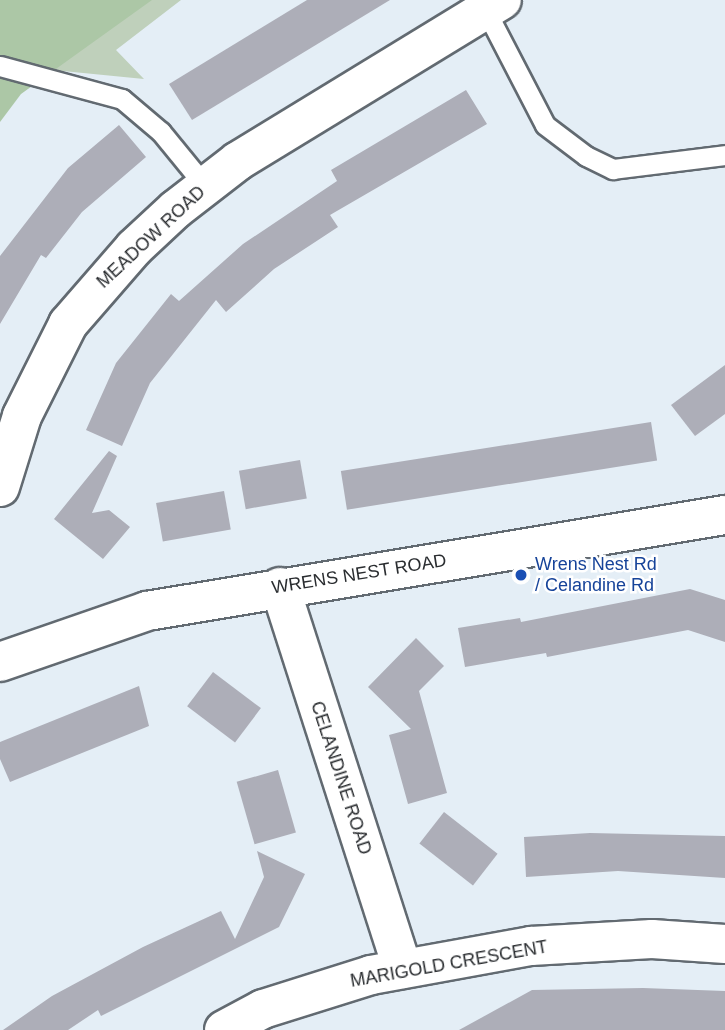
<!DOCTYPE html>
<html>
<head>
<meta charset="utf-8">
<style>
  body { margin:0 }
  #map { position:relative; width:725px; height:1030px; overflow:hidden; background:#e4eef6; font-family:Helvetica,sans-serif }
  div>[style] { position:absolute }
  .green>* { inset:0; background:#bfd0bb }
  .forest>* { inset:0; background:#acc7a6 }
  .building>* { inset:0; background:#adaeb8; transform-origin:0 0 }
  .roads { filter:drop-shadow(2px 0 #626a71) drop-shadow(-2px 0 #626a71) drop-shadow(0 2px #626a71) drop-shadow(0 -2px #626a71) }
  .lane>* { height:19px; margin:-9.5px; padding:0 9.5px; transform-origin:9.5px; border-radius:9.5px; background:#fff }
  .street>* { height:38px; margin:-19px; padding:0 19px; transform-origin:19px; border-radius:19px; background:#fff }
  .dots>* { width:19px; height:19px; translate:-50% -50%; box-sizing:border-box; border:4px solid #fff; border-radius:50% }
  span { translate:-50% -50%; white-space:nowrap; text-align:center; line-height:1.15; -webkit-text-stroke:5px #fff; paint-order:stroke }
  .street-label { font-size:18px; color:#2a2d30 }
  .transit-label { font-size:18px; color:#164399 }
  .left { translate:0 -50%; text-align:left }
</style>
</head>
<body>
<div id="map">
  <div class="green">
    <div style="clip-path:polygon(0 0,181px 0,116px 50px,144px 79px,2px 65px)"></div>
  </div>
  <div class="forest">
    <div style="clip-path:polygon(0 0,152px 0,21px 94px,0 122px)"></div>
  </div>
  <div class="building">
    <div style="clip-path:polygon(307px 0,390px 0,192px 120px,169px 84px)"></div>
    <div style="clip-path:polygon(466px 90px,487px 124px,330px 215px,338px 227px,274px 269px,226px 312px,216px 300px,150px 383px,122px 446px,86px 430px,116px 363px,171px 294px,179px 301px,243px 244px,337px 181px,331px 170px)"></div>
    <div style="clip-path:polygon(119px 125px,146px 157px,82px 212px,46px 258px,41px 255px,0 324px,0 256px,68px 168px)"></div>
    <div style="clip-path:polygon(725px 365px,725px 414px,695px 436px,671px 405px)"></div>
    <div style="left:651px;top:422px;width:39px;height:314px;rotate:81deg"></div>
    <div style="clip-path:polygon(109px 451px,117px 456px,92px 513px,109px 510px,130px 527px,103px 559px,54px 519px)"></div>
    <div style="left:300px;top:460px;width:39px;height:62px;rotate:80deg"></div>
    <div style="left:224px;top:491px;width:39px;height:69px;rotate:80deg"></div>
    <div style="clip-path:polygon(690px 589px,725px 600px,725px 642px,688px 630px,547px 657px,546px 653px,465px 667px,458px 628px,520px 618px,521px 622px)"></div>
    <div style="clip-path:polygon(416px 638px,444px 666px,419px 691px,447px 793px,408px 804px,389px 735px,411px 729px,368px 687px)"></div>
    <div style="left:213px;top:672px;width:60px;height:43px;rotate:37deg"></div>
    <div style="clip-path:polygon(139px 686px,149px 726px,10px 782px,0 759px,0 742px)"></div>
    <div style="left:278px;top:770px;width:65px;height:43px;rotate:74deg"></div>
    <div style="left:444px;top:812px;width:68px;height:40px;rotate:38deg"></div>
    <div style="clip-path:polygon(590px 833px,725px 836px,725px 878px,618px 871px,526px 877px,524px 837px)"></div>
    <div style="clip-path:polygon(257px 851px,305px 874px,279px 927px,101px 1016px,98px 1010px,68px 1030px,3px 1030px,52px 996px,143px 947px,221px 911px,235px 939px,264px 877px)"></div>
    <div style="clip-path:polygon(643px 988px,725px 991px,725px 1030px,459px 1030px,532px 990px)"></div>
  </div>
  <div class="roads">
    <div class="lane">
      <div style="left:486px;top:11px;width:128px;rotate:62.6deg"></div>
      <div style="left:545px;top:125px;width:51px;rotate:37.1deg"></div>
      <div style="left:586px;top:156px;width:30px;rotate:26deg"></div>
      <div style="left:613px;top:169px;width:113px;rotate:-7.1deg"></div>
      <div style="left:0;top:66px;width:126px;rotate:15.1deg"></div>
      <div style="left:122px;top:99px;width:51px;rotate:40.2deg"></div>
      <div style="left:161px;top:132px;width:70px;rotate:50.8deg"></div>
    </div>
    <div class="street">
      <div style="left:0;top:487px;width:74px;rotate:-72.8deg"></div>
      <div style="left:22px;top:416px;width:103px;rotate:-63.4deg"></div>
      <div style="left:68px;top:324px;width:101px;rotate:-49deg"></div>
      <div style="left:134px;top:248px;width:57px;rotate:-42.9deg"></div>
      <div style="left:176px;top:209px;width:78px;rotate:-37.7deg"></div>
      <div style="left:238px;top:161px;width:309px;rotate:-31.4deg"></div>
      <div style="left:280px;top:587px;width:401px;rotate:72.2deg"></div>
      <div style="left:0;top:662px;width:156px;rotate:-19.1deg"></div>
      <div style="left:147px;top:611px;width:586px;rotate:-9.43deg"></div>
      <div style="left:224px;top:1030px;width:44px;rotate:-28.3deg"></div>
      <div style="left:263px;top:1009px;width:113px;rotate:-17.5deg"></div>
      <div style="left:371px;top:975px;width:163px;rotate:-10.3deg"></div>
      <div style="left:531px;top:946px;width:121px;rotate:-3.3deg"></div>
      <div style="left:652px;top:939px;width:73px;rotate:3.9deg"></div>
    </div>
  </div>
  <div class="dots">
    <div style="left:521px;top:575px;background:#1a4fb4"></div>
  </div>
  <div class="street-label">
    <span style="left:151px;top:237px;rotate:-43deg">MEADOW ROAD</span>
    <span style="left:359px;top:574px;rotate:-9deg">WRENS NEST ROAD</span>
    <span style="left:341px;top:778px;rotate:72deg">CELANDINE ROAD</span>
    <span style="left:449px;top:964px;rotate:-10deg">MARIGOLD CRESCENT</span>
  </div>
  <div class="transit-label">
    <span class="left" style="left:535px;top:575px">Wrens Nest Rd<br>/ Celandine Rd</span>
  </div>
</div>
</body>
</html>
